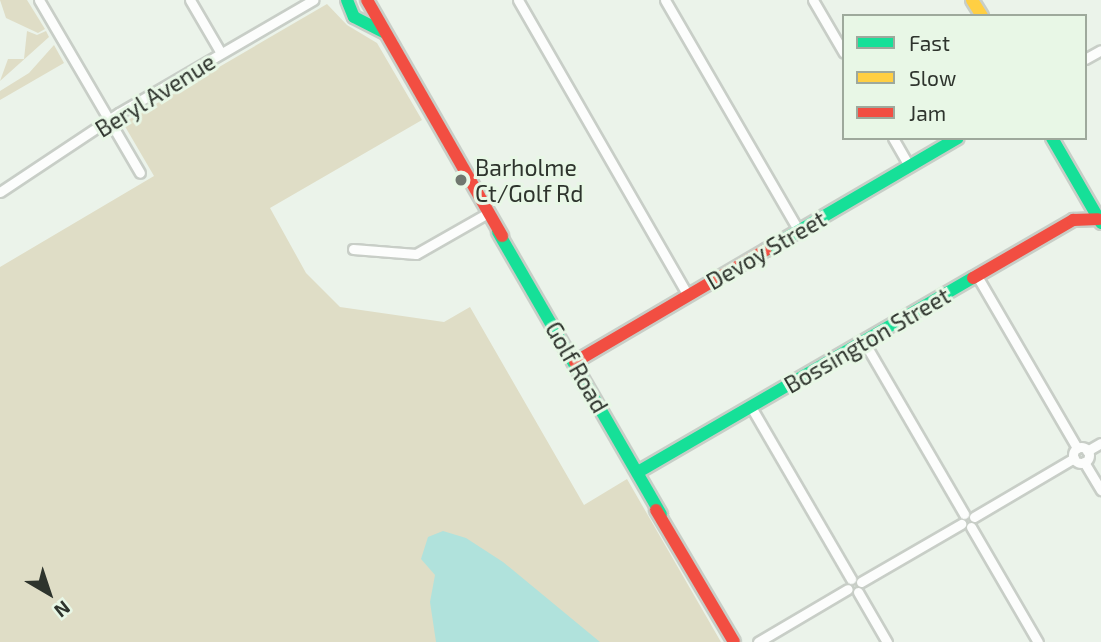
<!DOCTYPE html>
<html>
<head>
<meta charset="utf-8">
<style>
  body { margin:0 }
  #map { position:relative; width:1101px; height:642px; overflow:hidden; background:#ebf3ea; font-family:"Exo 2",sans-serif }
  div>[style] { position:absolute }
  .green>* { inset:0; background:#dfddc6 }
  .water>* { inset:0; background:#b0e2dc }
  .roads { filter:drop-shadow(2px 0 #c8cec7) drop-shadow(-2px 0 #c8cec7) drop-shadow(0 2px #c8cec7) drop-shadow(0 -2px #c8cec7) }
  .street>* { height:9px; margin:-4.5px; padding:0 4.5px; transform-origin:4.5px; border-radius:4.5px; background:#fcfdfc }
  .street>.ring { margin:-4.5px; padding:0; box-sizing:content-box; background:none; border:9px solid #fcfdfc; border-radius:50% }
  .fast>* { height:12px; margin:-6px; padding:0 6px; transform-origin:6px; border-radius:6px; background:#16e098 }
  .slow>* { height:12px; margin:-6px; padding:0 6px; transform-origin:6px; border-radius:6px; background:#ffcf43 }
  .jam>* { height:12px; margin:-6px; padding:0 6px; transform-origin:6px; border-radius:6px; background:#f24e42 }
  .dots>* { width:19px; height:19px; translate:-50% -50%; box-sizing:border-box; border:4px solid #e8f7e6; border-radius:50% }
  span { translate:-50% -50%; white-space:nowrap; text-align:center; line-height:1.15; -webkit-text-stroke:6px #e8f7e6; paint-order:stroke }
  .street-label { font-size:23px; color:#2e342d }
  .poi-label { font-size:23px; color:#2e342d }
  .left { translate:0 -50%; text-align:left }
  .legend { position:absolute; left:842px; top:14px; width:245px; height:126px; box-sizing:border-box; background:#e8f7e6; border:2px solid #9ea99c; margin:0; padding:9px 12px; list-style:none; font-size:21px; color:#2e342d }
  .legend li { display:flex; align-items:center; gap:14px; height:35px }
  .legend b { width:35px; border:2px solid #9ea99c }
  .north { position:absolute; left:14px; top:558px; width:70px; height:70px; -webkit-text-stroke:5px #e8f7e6; paint-order:stroke; rotate:141deg; font-size:19px; font-weight:700; line-height:28px; text-align:center; color:#2e342d }
  .north::after { content:''; display:block; margin:auto; width:24px; height:32px; background:#2e342d; clip-path:polygon(50% 0,100% 100%,50% 72%,0 100%) }
</style>
</head>
<body>
<div id="map">
  <div class="green">
    <div style="clip-path:polygon(0 0,27px 0,45px 29px,38px 33px,6px 18px)"></div>
    <div style="clip-path:polygon(327px 4px,347px 25px,377px 43px,422px 120px,270px 208px,306px 273px,340px 307px,444px 322px,470px 307px,584px 505px,627px 479px,721px 642px,0 642px,0 267px,154px 176px,123px 123px)"></div>
    <div style="clip-path:polygon(27px 31px,37px 35px,46px 31px,49px 37px,0 81px,8px 59px,24px 59px)"></div>
    <div style="clip-path:polygon(54px 45px,64px 63px,0 100px,0 91px,29px 73px)"></div>
  </div>
  <div class="water">
    <div style="clip-path:polygon(443px 531px,466px 538px,503px 562px,600px 642px,436px 642px,430px 602px,435px 575px,421px 559px,428px 537px)"></div>
  </div>
  <div class="roads">
    <div class="street">
      <div style="left:39px;top:0;width:200px;rotate:59.7deg"></div>
      <div style="left:190px;top:0;width:61px;rotate:59.7deg"></div>
      <div style="left:518px;top:0;width:341px;rotate:60.1deg"></div>
      <div style="left:665px;top:0;width:267px;rotate:59.9deg"></div>
      <div style="left:813px;top:0;width:61px;rotate:59.7deg"></div>
      <div style="left:1085px;top:59px;width:18px;rotate:-29deg"></div>
      <div style="left:893px;top:138px;width:32px;rotate:60deg"></div>
      <div style="left:0;top:192px;width:143px;rotate:-33.6deg"></div>
      <div style="left:119px;top:113px;width:225px;rotate:-30.2deg"></div>
      <div style="left:353px;top:249px;width:63px;rotate:4.5deg"></div>
      <div style="left:416px;top:254px;width:81px;rotate:-29.7deg"></div>
      <div style="left:977px;top:276px;width:199px;rotate:59.8deg"></div>
      <div style="left:864px;top:342px;width:199px;rotate:59.8deg"></div>
      <div style="left:751px;top:407px;width:199px;rotate:59.8deg"></div>
      <div class="ring" style="left:1073px;top:447px;width:7px;height:7px"></div>
      <div style="left:1087px;top:451px;width:16px;rotate:-30deg"></div>
      <div style="left:1084px;top:462px;width:33px;rotate:59deg"></div>
      <div style="left:974px;top:517px;width:116px;rotate:-30.5deg"></div>
      <div style="left:971px;top:527px;width:133px;rotate:59.8deg"></div>
      <div style="left:861px;top:582px;width:116px;rotate:-30.1deg"></div>
      <div style="left:858px;top:592px;width:58px;rotate:59.9deg"></div>
      <div style="left:758px;top:642px;width:104px;rotate:-30.5deg"></div>
    </div>
    <div class="fast">
      <div style="left:347px;top:0;width:18px;rotate:68deg"></div>
      <div style="left:354px;top:17px;width:33px;rotate:27deg"></div>
      <div style="left:1052px;top:138px;width:98px;rotate:60deg"></div>
      <div style="left:498px;top:232px;width:326px;rotate:60deg"></div>
      <div style="left:766px;top:250px;width:222px;rotate:-30.3deg"></div>
      <div style="left:638px;top:472px;width:387px;rotate:-30.1deg"></div>
    </div>
    <div class="slow">
      <div style="left:972px;top:0;width:19px;rotate:58deg"></div>
    </div>
    <div class="jam">
      <div style="left:367px;top:0;width:272px;rotate:60.2deg"></div>
      <div style="left:973px;top:278px;width:116px;rotate:-30.1deg"></div>
      <div style="left:1073px;top:220px;width:25px;rotate:-2deg"></div>
      <div style="left:575px;top:362px;width:221px;rotate:-30.4deg"></div>
      <div style="left:656px;top:510px;width:153px;rotate:59.4deg"></div>
    </div>
  </div>
  <div class="dots">
    <div style="left:461px;top:180px;background:#70776f"></div>
  </div>
  <div class="street-label">
    <span style="left:155px;top:95px;rotate:-32deg">Beryl Avenue</span>
    <span style="left:766px;top:250px;rotate:-30deg">Devoy Street</span>
    <span style="left:867px;top:340px;rotate:-30deg">Bossington Street</span>
    <span style="left:577px;top:367px;rotate:60deg">Golf Road</span>
  </div>
  <div class="poi-label">
    <span class="left" style="left:475px;top:180px">Barholme<br>Ct/Golf Rd</span>
  </div>
  <ul class="legend">
  <li><b style="height:9px;background:#16e098"></b>Fast</li>
  <li><b style="height:9px;background:#ffcf43"></b>Slow</li>
  <li><b style="height:9px;background:#f24e42"></b>Jam</li>
  </ul>
  <div class="north">N</div>
</div>
</body>
</html>
